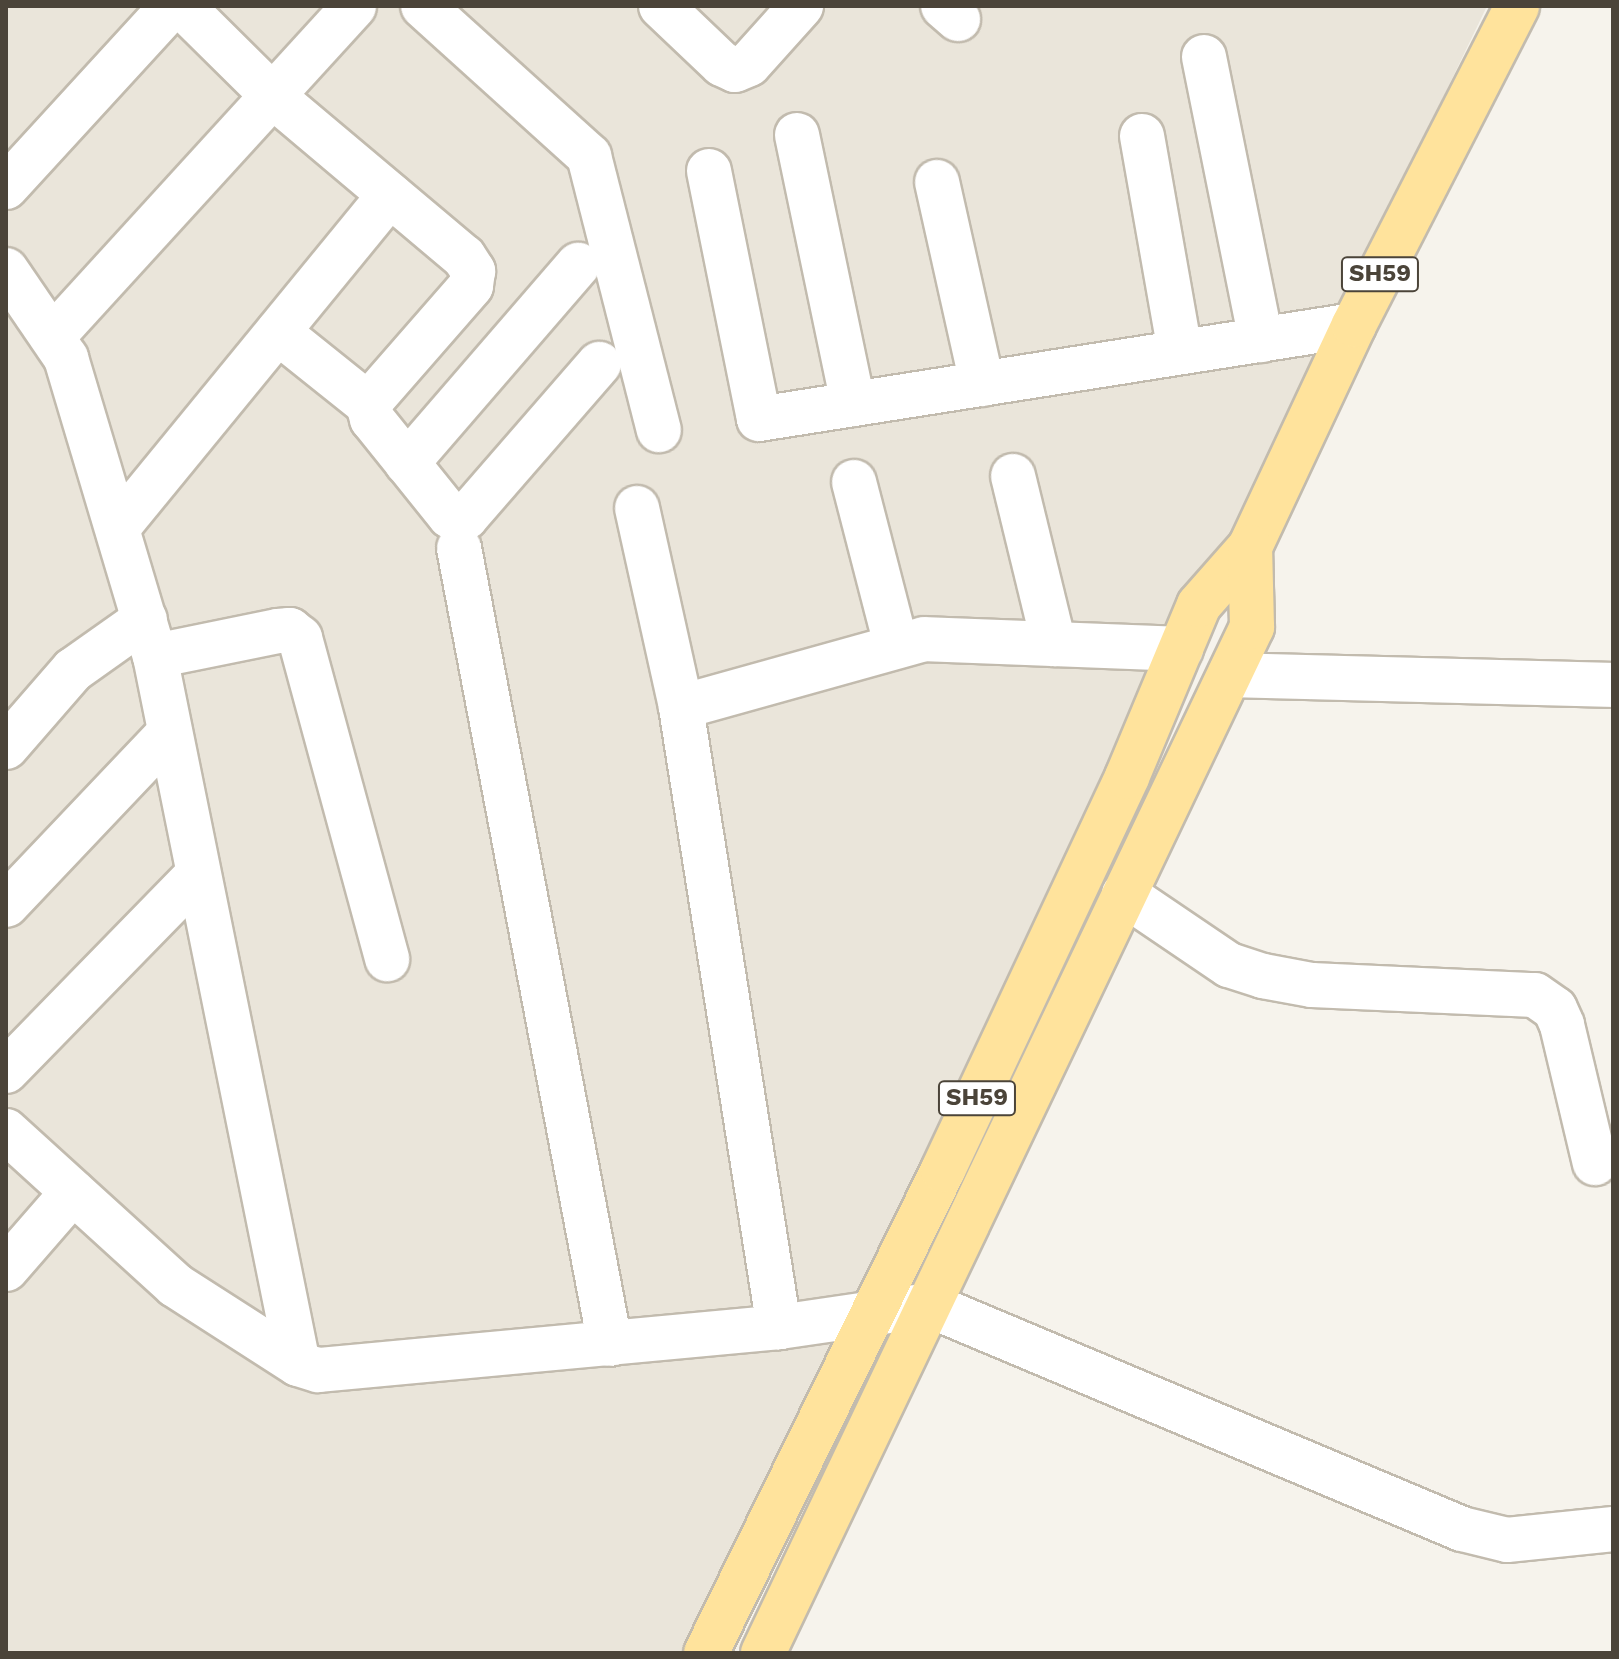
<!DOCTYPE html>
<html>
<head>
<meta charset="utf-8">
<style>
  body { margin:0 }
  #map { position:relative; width:1619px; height:1659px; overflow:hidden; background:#f6f3ec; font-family:"Work Sans",sans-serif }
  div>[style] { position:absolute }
  .residential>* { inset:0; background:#eae5da }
  .roads { filter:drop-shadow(2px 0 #c2bbae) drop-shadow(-2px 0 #c2bbae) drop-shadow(0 2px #c2bbae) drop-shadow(0 -2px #c2bbae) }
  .minor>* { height:44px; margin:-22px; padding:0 22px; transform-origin:22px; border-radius:22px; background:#fff }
  .major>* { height:44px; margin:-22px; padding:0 22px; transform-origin:22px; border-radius:22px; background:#ffe39c }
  span { translate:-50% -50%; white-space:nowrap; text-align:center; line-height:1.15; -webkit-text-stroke:6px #fff; paint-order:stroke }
  .shield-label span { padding:2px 6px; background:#fff; border:2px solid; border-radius:6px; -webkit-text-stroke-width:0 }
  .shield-label { font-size:24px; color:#4b4439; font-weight:700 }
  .frame { position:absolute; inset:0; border:8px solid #4b4439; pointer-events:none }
</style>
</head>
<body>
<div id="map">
  <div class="residential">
    <div style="clip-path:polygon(6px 6px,1487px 6px,845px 1342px,689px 1653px,6px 1653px)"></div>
  </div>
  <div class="roads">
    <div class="minor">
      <div style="left:182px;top:6px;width:131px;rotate:44.7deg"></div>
      <div style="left:275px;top:98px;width:247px;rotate:40.1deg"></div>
      <div style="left:464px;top:257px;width:17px;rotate:57deg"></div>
      <div style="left:473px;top:271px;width:15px;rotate:98deg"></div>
      <div style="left:471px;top:286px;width:157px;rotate:131.1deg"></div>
      <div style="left:368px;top:404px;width:16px;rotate:75deg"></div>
      <div style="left:372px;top:419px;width:124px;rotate:51.2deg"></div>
      <div style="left:450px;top:516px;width:16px;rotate:4deg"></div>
      <div style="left:466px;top:517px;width:203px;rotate:-49deg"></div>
      <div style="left:423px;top:6px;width:224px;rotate:42.1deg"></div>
      <div style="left:589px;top:156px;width:283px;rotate:75.7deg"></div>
      <div style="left:661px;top:6px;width:84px;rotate:43.6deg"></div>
      <div style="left:722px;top:64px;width:14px;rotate:25deg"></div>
      <div style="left:735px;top:70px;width:15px;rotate:-23deg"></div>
      <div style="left:749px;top:64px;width:78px;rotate:-48.1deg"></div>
      <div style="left:943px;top:6px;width:20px;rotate:41deg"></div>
      <div style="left:1204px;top:57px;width:289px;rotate:78.6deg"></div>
      <div style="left:797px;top:135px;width:275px;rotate:78.2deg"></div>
      <div style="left:1142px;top:136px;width:219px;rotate:80deg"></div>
      <div style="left:709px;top:171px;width:253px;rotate:78.6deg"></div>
      <div style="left:759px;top:419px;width:602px;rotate:-8.98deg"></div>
      <div style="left:937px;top:182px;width:207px;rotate:77.4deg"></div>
      <div style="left:6px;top:187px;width:246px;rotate:-47.5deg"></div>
      <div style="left:6px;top:270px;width:107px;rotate:55.7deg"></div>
      <div style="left:66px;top:358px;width:311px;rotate:73.4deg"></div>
      <div style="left:155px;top:656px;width:722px;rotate:78.58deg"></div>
      <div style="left:278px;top:332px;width:115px;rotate:38.7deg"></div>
      <div style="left:54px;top:335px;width:445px;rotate:-47.6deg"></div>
      <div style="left:407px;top:463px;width:262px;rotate:-49.2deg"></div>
      <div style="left:1013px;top:476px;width:173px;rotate:76.3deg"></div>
      <div style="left:854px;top:482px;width:167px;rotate:75.5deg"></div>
      <div style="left:637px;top:508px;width:204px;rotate:77.5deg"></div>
      <div style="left:681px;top:707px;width:628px;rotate:81.02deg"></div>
      <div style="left:118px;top:527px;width:429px;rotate:-50.7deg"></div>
      <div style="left:459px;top:548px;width:810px;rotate:79.26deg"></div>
      <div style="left:155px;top:656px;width:126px;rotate:-11.5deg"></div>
      <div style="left:278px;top:631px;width:12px;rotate:-5deg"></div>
      <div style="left:290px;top:630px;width:13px;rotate:39deg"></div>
      <div style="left:300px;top:638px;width:333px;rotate:74.8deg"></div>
      <div style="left:1230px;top:675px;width:383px;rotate:1.5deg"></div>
      <div style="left:681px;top:707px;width:252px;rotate:-15.6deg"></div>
      <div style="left:924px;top:639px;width:257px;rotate:2.2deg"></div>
      <div style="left:6px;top:747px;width:102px;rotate:-49deg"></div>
      <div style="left:73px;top:670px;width:88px;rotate:-35.3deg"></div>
      <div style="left:1124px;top:894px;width:127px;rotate:34.1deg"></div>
      <div style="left:1229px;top:965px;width:36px;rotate:18deg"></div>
      <div style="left:1263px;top:976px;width:50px;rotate:10.4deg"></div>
      <div style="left:1312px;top:985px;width:223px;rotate:2.6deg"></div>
      <div style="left:1535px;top:995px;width:24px;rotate:35deg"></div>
      <div style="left:1555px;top:1009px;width:17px;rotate:66deg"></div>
      <div style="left:1562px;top:1025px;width:142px;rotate:76.6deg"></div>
      <div style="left:6px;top:905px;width:238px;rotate:-46.5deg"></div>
      <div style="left:6px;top:1071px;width:275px;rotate:-45.7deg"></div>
      <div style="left:6px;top:1131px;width:229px;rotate:42.3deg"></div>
      <div style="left:175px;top:1285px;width:146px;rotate:32.7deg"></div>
      <div style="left:298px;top:1364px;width:21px;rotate:17deg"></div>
      <div style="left:318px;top:1370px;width:463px;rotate:-5.3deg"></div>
      <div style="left:779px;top:1327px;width:152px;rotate:-8.3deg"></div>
      <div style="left:929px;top:1305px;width:578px;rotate:22.8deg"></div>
      <div style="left:1462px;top:1529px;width:46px;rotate:13.7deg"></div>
      <div style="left:1507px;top:1540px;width:107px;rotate:-5.9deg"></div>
      <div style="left:6px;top:1269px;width:102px;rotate:-49deg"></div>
    </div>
    <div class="major">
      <div style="left:706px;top:1653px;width:538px;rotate:-63.86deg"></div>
      <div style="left:943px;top:1170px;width:434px;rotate:-64.9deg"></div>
      <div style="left:1127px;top:777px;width:186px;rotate:-67.3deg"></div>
      <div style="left:1199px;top:605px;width:77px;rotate:-48.7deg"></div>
      <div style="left:1250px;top:547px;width:245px;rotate:-64.9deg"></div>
      <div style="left:1354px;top:325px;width:358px;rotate:-62.9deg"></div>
      <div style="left:763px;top:1653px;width:1137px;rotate:-64.52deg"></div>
      <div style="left:1252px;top:627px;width:80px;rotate:-91.4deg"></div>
    </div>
  </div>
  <div class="shield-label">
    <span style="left:1380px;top:274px">SH59</span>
    <span style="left:977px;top:1098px">SH59</span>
  </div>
  <div class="frame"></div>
</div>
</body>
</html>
